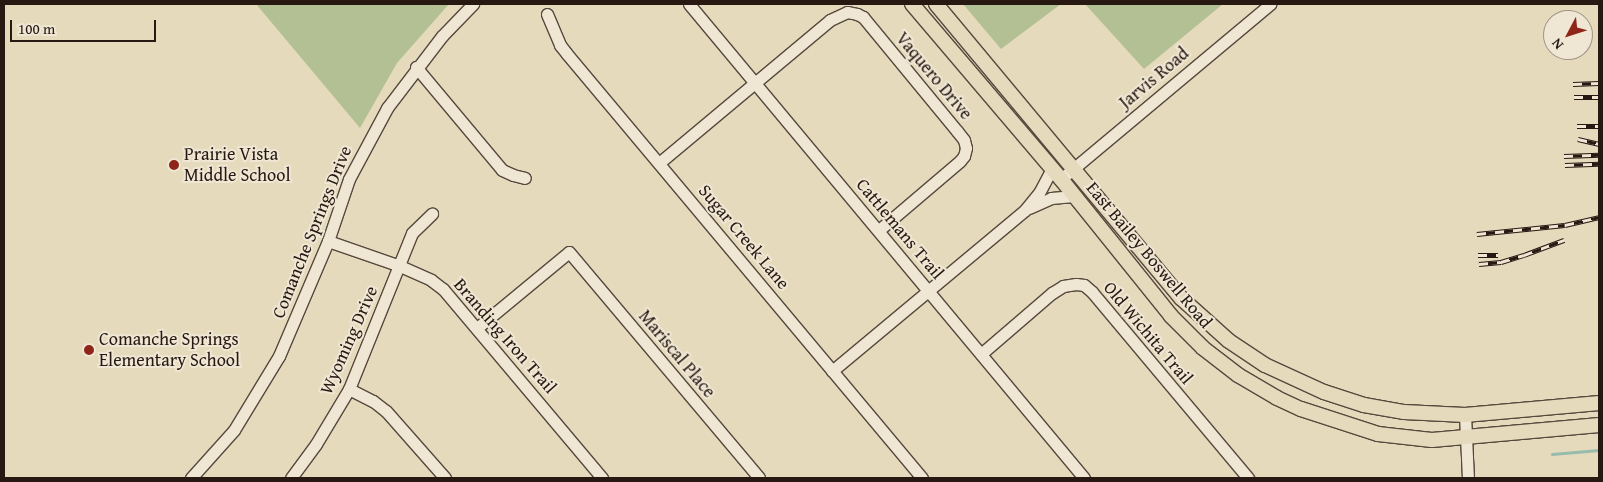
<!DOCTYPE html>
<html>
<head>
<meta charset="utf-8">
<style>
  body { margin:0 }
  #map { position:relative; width:1603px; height:482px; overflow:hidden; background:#e6dabd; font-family:"Gentium Book Plus",serif }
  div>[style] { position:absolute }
  .green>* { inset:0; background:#b3c093 }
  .stream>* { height:3px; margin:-1.5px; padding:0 1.5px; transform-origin:1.5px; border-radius:1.5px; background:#97bbac }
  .roads { filter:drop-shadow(1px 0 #57483d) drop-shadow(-1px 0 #57483d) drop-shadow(0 1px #57483d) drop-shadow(0 -1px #57483d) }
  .minor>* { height:11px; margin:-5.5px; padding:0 5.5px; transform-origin:5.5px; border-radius:5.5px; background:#efe7d4 }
  .major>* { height:14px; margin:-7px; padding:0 7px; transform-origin:7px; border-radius:7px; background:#e6dabd }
  .rail>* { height:5px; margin-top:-2.5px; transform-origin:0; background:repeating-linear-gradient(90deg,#efe7d4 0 9px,#271812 0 18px); box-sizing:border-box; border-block:1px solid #271812 }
  .dots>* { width:14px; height:14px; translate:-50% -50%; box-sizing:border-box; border:2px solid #efe7d4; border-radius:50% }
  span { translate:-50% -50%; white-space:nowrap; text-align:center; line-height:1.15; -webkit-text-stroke:4px #efe7d4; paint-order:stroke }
  .street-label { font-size:18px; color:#271812 }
  .poi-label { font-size:18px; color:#271812 }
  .left { translate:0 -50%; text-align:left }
  .frame { position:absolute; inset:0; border:5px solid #271812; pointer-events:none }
  .north { position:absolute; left:1543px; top:10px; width:50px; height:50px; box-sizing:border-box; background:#efe7d4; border:1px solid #9f9486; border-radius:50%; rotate:230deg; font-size:14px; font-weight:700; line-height:20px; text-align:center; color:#271812 }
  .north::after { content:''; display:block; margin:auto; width:18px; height:22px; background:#8f2418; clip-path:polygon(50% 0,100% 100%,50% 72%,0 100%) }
  .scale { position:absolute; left:10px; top:20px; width:146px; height:22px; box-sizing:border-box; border:2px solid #271812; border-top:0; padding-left:6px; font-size:15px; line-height:18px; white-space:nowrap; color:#271812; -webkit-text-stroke:4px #efe7d4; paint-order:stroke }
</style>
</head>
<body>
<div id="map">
  <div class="green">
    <div style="clip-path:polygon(256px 4px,449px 4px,397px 63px,360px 128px)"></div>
    <div style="clip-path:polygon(963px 4px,1061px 4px,1001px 49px)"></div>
    <div style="clip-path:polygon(1085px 4px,1223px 4px,1144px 69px)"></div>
  </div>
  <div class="stream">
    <div style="left:1552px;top:454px;width:47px;rotate:-4.9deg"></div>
  </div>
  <div class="roads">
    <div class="minor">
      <div style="left:689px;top:4px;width:617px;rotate:50.19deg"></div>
      <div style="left:547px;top:14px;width:34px;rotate:67deg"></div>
      <div style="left:560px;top:45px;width:11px;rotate:52deg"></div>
      <div style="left:567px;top:54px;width:553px;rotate:50.06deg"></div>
      <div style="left:416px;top:67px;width:134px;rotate:50.1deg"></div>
      <div style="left:502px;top:170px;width:12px;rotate:24deg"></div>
      <div style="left:513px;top:175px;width:12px;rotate:14deg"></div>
      <div style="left:659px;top:163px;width:223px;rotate:-39.9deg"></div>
      <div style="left:830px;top:20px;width:19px;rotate:-25deg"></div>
      <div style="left:847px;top:12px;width:10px;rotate:11deg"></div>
      <div style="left:857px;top:14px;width:7px;rotate:27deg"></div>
      <div style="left:863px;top:17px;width:148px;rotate:50.5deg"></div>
      <div style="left:957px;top:131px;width:11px;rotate:52deg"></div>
      <div style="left:964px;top:140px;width:8px;rotate:76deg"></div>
      <div style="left:966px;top:148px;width:8px;rotate:104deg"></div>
      <div style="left:964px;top:156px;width:6px;rotate:129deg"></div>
      <div style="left:960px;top:161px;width:106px;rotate:139.6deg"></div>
      <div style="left:1061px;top:179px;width:273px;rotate:-39.9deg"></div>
      <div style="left:1029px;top:208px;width:24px;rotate:-24deg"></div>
      <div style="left:1051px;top:198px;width:23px;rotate:-5deg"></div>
      <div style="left:328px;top:241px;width:76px;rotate:19.1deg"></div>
      <div style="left:400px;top:266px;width:34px;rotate:24deg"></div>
      <div style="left:431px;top:280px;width:15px;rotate:37deg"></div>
      <div style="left:443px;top:289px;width:247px;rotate:49.9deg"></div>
      <div style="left:477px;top:328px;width:119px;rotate:-39.6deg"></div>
      <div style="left:569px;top:252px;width:295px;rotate:49.9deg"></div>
      <div style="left:981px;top:354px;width:94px;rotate:-40.7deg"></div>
      <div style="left:1052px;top:293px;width:13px;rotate:-32deg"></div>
      <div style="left:1063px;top:286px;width:13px;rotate:-9deg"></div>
      <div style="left:1076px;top:284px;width:8px;rotate:7deg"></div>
      <div style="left:1084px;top:285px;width:11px;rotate:41deg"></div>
      <div style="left:1092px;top:292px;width:243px;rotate:50deg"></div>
      <div style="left:832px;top:371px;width:251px;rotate:-39.8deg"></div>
      <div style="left:1025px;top:210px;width:22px;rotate:-51deg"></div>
      <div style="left:1039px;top:193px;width:27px;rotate:-62deg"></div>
      <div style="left:349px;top:389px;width:27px;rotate:27deg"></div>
      <div style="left:373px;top:401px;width:16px;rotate:38deg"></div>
      <div style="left:386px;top:411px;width:89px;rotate:48.6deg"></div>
      <div style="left:1465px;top:415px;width:63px;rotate:87.3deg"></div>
      <div style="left:191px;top:478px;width:64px;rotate:-48.1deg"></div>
      <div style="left:234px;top:430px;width:87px;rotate:-58.7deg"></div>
      <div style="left:279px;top:356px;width:125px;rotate:-66.9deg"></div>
      <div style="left:328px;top:241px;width:65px;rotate:-71.3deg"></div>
      <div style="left:349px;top:179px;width:81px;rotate:-61.8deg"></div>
      <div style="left:387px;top:108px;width:91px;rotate:-52.6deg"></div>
      <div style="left:442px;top:36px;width:45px;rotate:-45.9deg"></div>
      <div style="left:291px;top:478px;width:42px;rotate:-53.7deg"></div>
      <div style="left:316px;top:444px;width:64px;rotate:-59deg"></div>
      <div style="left:349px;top:389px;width:168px;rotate:-68deg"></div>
      <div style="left:412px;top:233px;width:28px;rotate:-44deg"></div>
    </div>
    <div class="major">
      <div style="left:912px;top:4px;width:230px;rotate:49.6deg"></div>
      <div style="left:1061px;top:179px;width:176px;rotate:51.2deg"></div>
      <div style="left:1171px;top:316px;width:45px;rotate:45deg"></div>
      <div style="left:1203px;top:348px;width:44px;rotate:37.6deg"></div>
      <div style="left:1238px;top:375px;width:45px;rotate:30.5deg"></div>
      <div style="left:1277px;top:398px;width:26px;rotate:25deg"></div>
      <div style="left:1301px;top:409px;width:81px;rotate:18deg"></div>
      <div style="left:1378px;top:434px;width:54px;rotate:6.3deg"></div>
      <div style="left:1432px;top:440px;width:168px;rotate:-5.1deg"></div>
      <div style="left:936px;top:4px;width:383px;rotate:50.2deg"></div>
      <div style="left:1181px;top:298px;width:64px;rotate:41.9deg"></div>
      <div style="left:1229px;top:341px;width:43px;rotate:33.7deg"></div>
      <div style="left:1265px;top:365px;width:65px;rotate:24.6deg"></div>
      <div style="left:1324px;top:392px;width:42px;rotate:18deg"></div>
      <div style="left:1364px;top:405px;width:41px;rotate:9.9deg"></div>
      <div style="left:1404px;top:412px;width:61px;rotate:2.8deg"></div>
      <div style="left:1465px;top:415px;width:135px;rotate:-5.1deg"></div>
    </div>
  </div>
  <div class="rail">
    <div style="left:1573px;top:84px;width:26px;rotate:-2deg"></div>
    <div style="left:1574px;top:97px;width:25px"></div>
    <div style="left:1577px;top:126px;width:22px"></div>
    <div style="left:1578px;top:139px;width:22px;rotate:13deg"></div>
    <div style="left:1564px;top:156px;width:35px;rotate:-2deg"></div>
    <div style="left:1565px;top:165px;width:34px;rotate:-2deg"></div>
    <div style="left:1477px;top:234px;width:88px;rotate:-5.8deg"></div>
    <div style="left:1565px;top:225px;width:35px;rotate:-13deg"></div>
    <div style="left:1478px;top:255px;width:20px"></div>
    <div style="left:1479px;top:264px;width:22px;rotate:-5deg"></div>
    <div style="left:1501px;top:262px;width:24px;rotate:-17deg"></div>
    <div style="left:1524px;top:255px;width:43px;rotate:-20.6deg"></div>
  </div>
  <div class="dots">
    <div style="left:174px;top:165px;background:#8f2418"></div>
    <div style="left:89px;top:350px;background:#8f2418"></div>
  </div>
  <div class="street-label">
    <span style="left:934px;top:76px;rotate:50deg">Vaquero Drive</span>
    <span style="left:1154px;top:78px;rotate:-40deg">Jarvis Road</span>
    <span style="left:900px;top:229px;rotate:50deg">Cattlemans Trail</span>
    <span style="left:312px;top:232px;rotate:-68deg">Comanche Springs Drive</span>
    <span style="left:744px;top:237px;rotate:50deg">Sugar Creek Lane</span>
    <span style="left:1149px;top:255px;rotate:50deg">East Bailey Boswell Road</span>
    <span style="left:1148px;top:333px;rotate:50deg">Old Wichita Trail</span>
    <span style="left:505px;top:336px;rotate:49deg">Branding Iron Trail</span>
    <span style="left:349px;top:340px;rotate:-66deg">Wyoming Drive</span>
    <span style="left:677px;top:354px;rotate:50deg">Mariscal Place</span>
  </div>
  <div class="poi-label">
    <span class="left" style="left:184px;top:165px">Prairie Vista<br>Middle School</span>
    <span class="left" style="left:99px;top:350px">Comanche Springs<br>Elementary School</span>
  </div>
  <div class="frame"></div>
  <div class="north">N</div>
  <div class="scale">100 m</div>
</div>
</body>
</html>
